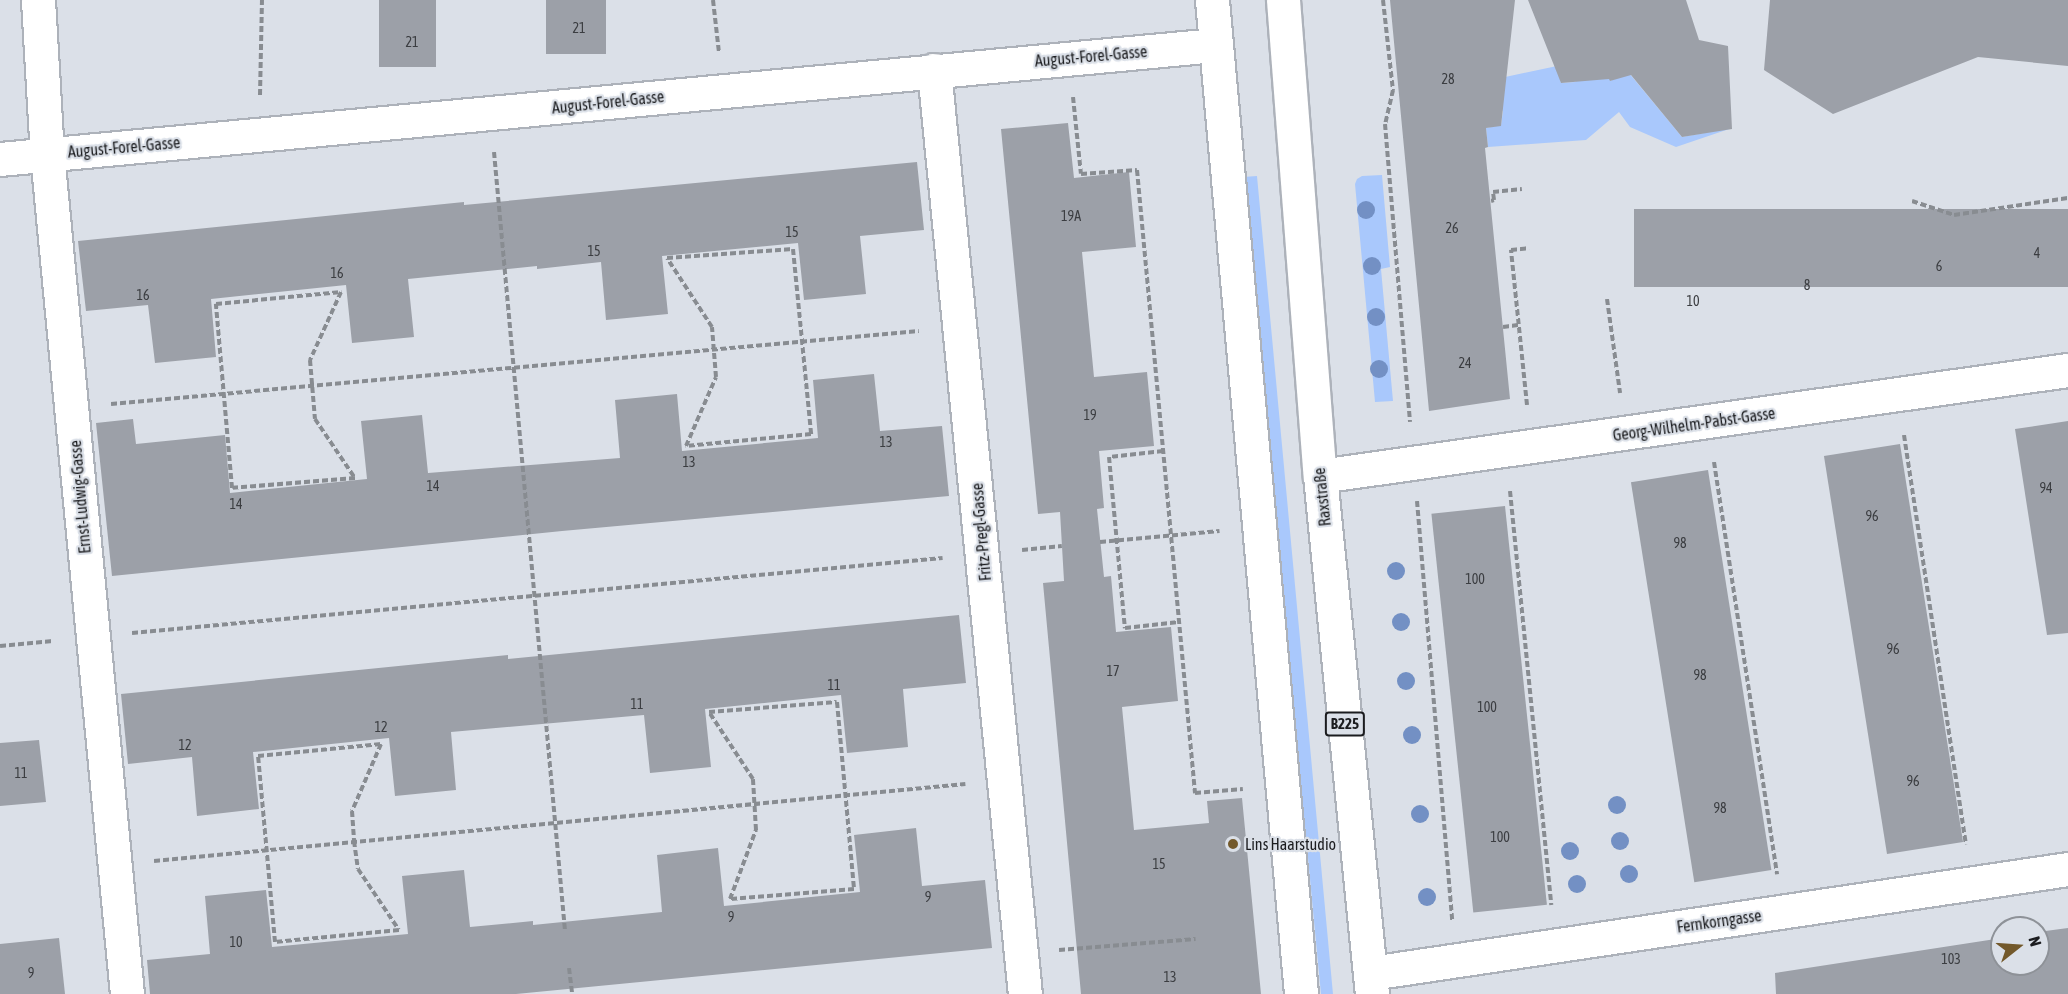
<!DOCTYPE html>
<html>
<head>
<meta charset="utf-8">
<style>
  body { margin:0 }
  #map { position:relative; width:2068px; height:994px; overflow:hidden; background:#dbe0e8; font-family:"Asap Condensed",sans-serif }
  div>[style] { position:absolute }
  .green>* { inset:0; background:#a9c8fc }
  .building>* { inset:0; background:#9ca0a8; transform-origin:0 0 }
  .path>* { height:4px; margin-top:-2px; transform-origin:0; background:repeating-linear-gradient(90deg,#888c91 0 6px,transparent 0 9px) }
  .roads { filter:drop-shadow(2px 0 #adb2ba) drop-shadow(-2px 0 #adb2ba) drop-shadow(0 2px #adb2ba) drop-shadow(0 -2px #adb2ba) }
  .minor>* { height:33px; margin:-16.5px; padding:0 16.5px; transform-origin:16.5px; border-radius:16.5px; background:#fff }
  .primary>* { height:33px; margin:-16.5px; padding:0 16.5px; transform-origin:16.5px; border-radius:16.5px; background:#fff }
  .trees>* { width:18px; height:18px; margin:-9px; border-radius:50%; background:#7390c4 }
  .dots>* { width:16px; height:16px; translate:-50% -50%; box-sizing:border-box; border:3px solid #dbe0e8; border-radius:50% }
  span { translate:-50% -50%; white-space:nowrap; text-align:center; line-height:1.15; -webkit-text-stroke:4.5px #dbe0e8; paint-order:stroke }
  .number-label { font-size:14px; color:#3b3d41 }
  .number-label span { -webkit-text-stroke-width:0 }
  .shield-label span { padding:2px 4px; background:#dbe0e8; border:2px solid; border-radius:4px; -webkit-text-stroke-width:0 }
  .shield-label { font-size:15px; color:#1b1c1f; font-weight:700 }
  .street-label { font-size:16px; color:#1b1c1f }
  .poi-label { font-size:16px; color:#1b1c1f }
  .left { translate:0 -50%; text-align:left }
  .north { position:absolute; left:1990px; top:916px; width:60px; height:60px; box-sizing:border-box; background:#dbe0e8; border:2px solid #8e9298; border-radius:50%; rotate:73deg; font-size:16px; font-weight:700; line-height:24px; text-align:center; color:#1b1c1f }
  .north::after { content:''; display:block; margin:auto; width:21px; height:27px; background:#73592b; clip-path:polygon(50% 0,100% 100%,50% 72%,0 100%) }
</style>
</head>
<body>
<div id="map">
  <div class="green">
    <div style="clip-path:polygon(1613px 54px,1610px 81px,1629px 73px,1682px 137px,1732px 128px,1676px 147px,1630px 127px,1619px 112px,1586px 140px,1488px 147px,1486px 128px,1501px 125px,1503px 111px,1492px 103px,1482px 82px,1557px 66px,1561px 83px,1575px 82px)"></div>
    <div style="clip-path:polygon(1382px 175px,1390px 267px,1381px 269px,1393px 401px,1375px 402px,1355px 184px,1357px 179px,1362px 176px)"></div>
    <div style="clip-path:polygon(1257px 176px,1333px 994px,1321px 994px,1243px 177px)"></div>
  </div>
  <div class="building">
    <div style="left:379px;top:0;width:57px;height:67px"></div>
    <div style="left:546px;top:0;width:60px;height:54px"></div>
    <div style="clip-path:polygon(1390px 0,1515px 0,1501px 126px,1486px 128px,1488px 147px,1485px 148px,1510px 399px,1429px 411px)"></div>
    <div style="clip-path:polygon(1528px 0,1686px 0,1699px 40px,1728px 46px,1732px 129px,1682px 137px,1631px 75px,1610px 81px,1609px 79px,1561px 83px)"></div>
    <div style="clip-path:polygon(1770px 0,2068px 0,2068px 66px,1978px 57px,1833px 114px,1764px 70px)"></div>
    <div style="clip-path:polygon(1068px 123px,1074px 178px,1129px 172px,1136px 247px,1082px 252px,1094px 377px,1147px 372px,1154px 446px,1099px 451px,1104px 508px,1097px 509px,1104px 577px,1111px 576px,1116px 632px,1171px 627px,1178px 701px,1122px 707px,1134px 830px,1209px 823px,1207px 801px,1242px 798px,1261px 994px,1081px 994px,1043px 583px,1064px 581px,1060px 512px,1038px 514px,1001px 129px)"></div>
    <div style="clip-path:polygon(917px 162px,924px 230px,860px 236px,866px 294px,804px 300px,798px 243px,662px 256px,668px 314px,606px 320px,601px 262px,537px 269px,537px 266px,408px 279px,414px 337px,352px 343px,346px 285px,211px 299px,216px 357px,155px 363px,148px 305px,86px 311px,78px 241px,464px 202px,464px 205px)"></div>
    <div style="left:2068px;top:209px;width:78px;height:434px;rotate:90deg"></div>
    <div style="clip-path:polygon(874px 374px,880px 431px,942px 426px,949px 496px,562px 531px,112px 576px,96px 423px,133px 419px,136px 444px,225px 435px,230px 493px,367px 479px,361px 421px,422px 415px,428px 473px,620px 458px,615px 400px,677px 394px,682px 451px,818px 438px,813px 380px)"></div>
    <div style="clip-path:polygon(2068px 421px,2068px 633px,2047px 635px,2015px 429px)"></div>
    <div style="left:1900px;top:444px;width:403px;height:77px;rotate:81deg"></div>
    <div style="left:1708px;top:470px;width:405px;height:78px;rotate:81deg"></div>
    <div style="left:1505px;top:506px;width:401px;height:74px;rotate:84deg"></div>
    <div style="clip-path:polygon(959px 615px,966px 683px,903px 689px,908px 747px,847px 753px,841px 695px,705px 709px,711px 767px,650px 773px,644px 715px,451px 732px,456px 790px,395px 796px,389px 738px,253px 752px,259px 809px,197px 816px,192px 757px,128px 764px,121px 694px,508px 655px,508px 659px)"></div>
    <div style="clip-path:polygon(39px 740px,46px 802px,0 806px,0 743px)"></div>
    <div style="clip-path:polygon(916px 828px,922px 886px,985px 880px,992px 948px,516px 994px,150px 994px,147px 960px,210px 954px,205px 896px,266px 890px,272px 947px,408px 934px,402px 876px,464px 870px,470px 927px,533px 921px,533px 925px,662px 912px,657px 855px,718px 848px,724px 906px,860px 892px,854px 835px)"></div>
    <div style="clip-path:polygon(2068px 928px,2068px 994px,1776px 994px,1775px 973px,2002px 938px,2002px 964px,2038px 964px,2038px 932px)"></div>
    <div style="clip-path:polygon(59px 938px,65px 994px,0 994px,0 944px)"></div>
  </div>
  <div class="path">
    <div style="left:713px;top:0;width:53px;rotate:83.5deg"></div>
    <div style="left:1383px;top:0;width:91px;rotate:83.7deg"></div>
    <div style="left:1393px;top:90px;width:35px;rotate:103deg"></div>
    <div style="left:1385px;top:124px;width:299px;rotate:85.2deg"></div>
    <div style="left:260px;top:95px;width:95px;rotate:-88.8deg"></div>
    <div style="left:1073px;top:97px;width:77px;rotate:84.1deg"></div>
    <div style="left:1081px;top:174px;width:56px;rotate:-4.1deg"></div>
    <div style="left:1137px;top:170px;width:626px;rotate:84.68deg"></div>
    <div style="left:1195px;top:793px;width:48px;rotate:-4.8deg"></div>
    <div style="left:494px;top:152px;width:782px;rotate:84.79deg"></div>
    <div style="left:1491px;top:201px;width:3px;rotate:-18deg"></div>
    <div style="left:1494px;top:200px;width:8px;rotate:-97deg"></div>
    <div style="left:1493px;top:192px;width:29px;rotate:-6deg"></div>
    <div style="left:1912px;top:201px;width:44px;rotate:18.4deg"></div>
    <div style="left:1954px;top:215px;width:115px;rotate:-8.5deg"></div>
    <div style="left:793px;top:249px;width:186px;rotate:84.4deg"></div>
    <div style="left:811px;top:434px;width:126px;rotate:174.5deg"></div>
    <div style="left:686px;top:446px;width:75px;rotate:-66.5deg"></div>
    <div style="left:716px;top:377px;width:50px;rotate:-94.6deg"></div>
    <div style="left:712px;top:327px;width:82px;rotate:-123.1deg"></div>
    <div style="left:667px;top:258px;width:126px;rotate:-4.1deg"></div>
    <div style="left:341px;top:292px;width:75px;rotate:114.5deg"></div>
    <div style="left:310px;top:360px;width:59px;rotate:85.2deg"></div>
    <div style="left:315px;top:419px;width:71px;rotate:55.9deg"></div>
    <div style="left:355px;top:478px;width:123px;rotate:175.4deg"></div>
    <div style="left:232px;top:488px;width:185px;rotate:-95deg"></div>
    <div style="left:216px;top:304px;width:126px;rotate:-5.5deg"></div>
    <div style="left:1607px;top:299px;width:95px;rotate:82.1deg"></div>
    <div style="left:1503px;top:327px;width:15px;rotate:-8deg"></div>
    <div style="left:111px;top:404px;width:811px;rotate:-5.16deg"></div>
    <div style="left:1527px;top:405px;width:156px;rotate:-95.9deg"></div>
    <div style="left:1511px;top:250px;width:18px;rotate:-6deg"></div>
    <div style="left:1904px;top:435px;width:414px;rotate:81.4deg"></div>
    <div style="left:1163px;top:451px;width:54px;rotate:173.7deg"></div>
    <div style="left:1109px;top:457px;width:172px;rotate:84.7deg"></div>
    <div style="left:1125px;top:628px;width:54px;rotate:-6.3deg"></div>
    <div style="left:1714px;top:462px;width:417px;rotate:81.3deg"></div>
    <div style="left:1510px;top:491px;width:416px;rotate:84.3deg"></div>
    <div style="left:1417px;top:501px;width:421px;rotate:85.2deg"></div>
    <div style="left:1100px;top:542px;width:120px;rotate:-5.3deg"></div>
    <div style="left:1022px;top:550px;width:40px;rotate:-5.7deg"></div>
    <div style="left:132px;top:633px;width:814px;rotate:-5.28deg"></div>
    <div style="left:0;top:646px;width:53px;rotate:-5.4deg"></div>
    <div style="left:837px;top:702px;width:188px;rotate:84.8deg"></div>
    <div style="left:854px;top:889px;width:124px;rotate:175.4deg"></div>
    <div style="left:730px;top:899px;width:74px;rotate:-69.4deg"></div>
    <div style="left:756px;top:830px;width:51px;rotate:-93.4deg"></div>
    <div style="left:753px;top:779px;width:80px;rotate:-123.3deg"></div>
    <div style="left:709px;top:712px;width:128px;rotate:-4.5deg"></div>
    <div style="left:381px;top:744px;width:73px;rotate:113.4deg"></div>
    <div style="left:352px;top:811px;width:30px;rotate:86deg"></div>
    <div style="left:354px;top:841px;width:28px;rotate:82deg"></div>
    <div style="left:358px;top:869px;width:73px;rotate:56.1deg"></div>
    <div style="left:399px;top:930px;width:125px;rotate:174.5deg"></div>
    <div style="left:275px;top:942px;width:187px;rotate:-95.2deg"></div>
    <div style="left:258px;top:756px;width:124px;rotate:-5.6deg"></div>
    <div style="left:154px;top:861px;width:815px;rotate:-5.42deg"></div>
    <div style="left:1059px;top:950px;width:137px;rotate:-4.6deg"></div>
    <div style="left:569px;top:968px;width:26px;rotate:83deg"></div>
  </div>
  <div class="roads">
    <div class="minor">
      <div style="left:38px;top:0;width:154px;rotate:86.7deg"></div>
      <div style="left:47px;top:154px;width:844px;rotate:84.56deg"></div>
      <div style="left:1212px;top:0;width:998px;rotate:84.88deg"></div>
      <div style="left:934px;top:70px;width:928px;rotate:84.38deg"></div>
      <div style="left:0;top:159px;width:1220px;rotate:-5.36deg"></div>
      <div style="left:1320px;top:476px;width:755px;rotate:-8.07deg"></div>
      <div style="left:1371px;top:973px;width:705px;rotate:-8.49deg"></div>
    </div>
    <div class="primary">
      <div style="left:1283px;top:0;width:477px;rotate:85.6deg"></div>
      <div style="left:1320px;top:476px;width:521px;rotate:84.27deg"></div>
    </div>
  </div>
  <div class="trees">
    <div style="left:1366px;top:210px"></div>
    <div style="left:1372px;top:266px"></div>
    <div style="left:1376px;top:317px"></div>
    <div style="left:1379px;top:369px"></div>
    <div style="left:1396px;top:571px"></div>
    <div style="left:1401px;top:622px"></div>
    <div style="left:1406px;top:681px"></div>
    <div style="left:1412px;top:735px"></div>
    <div style="left:1617px;top:805px"></div>
    <div style="left:1420px;top:814px"></div>
    <div style="left:1620px;top:841px"></div>
    <div style="left:1570px;top:851px"></div>
    <div style="left:1629px;top:874px"></div>
    <div style="left:1577px;top:884px"></div>
    <div style="left:1427px;top:897px"></div>
  </div>
  <div class="dots">
    <div style="left:1233px;top:844px;background:#73592b"></div>
  </div>
  <div class="number-label">
    <span style="left:579px;top:28px">21</span>
    <span style="left:412px;top:42px">21</span>
    <span style="left:1448px;top:79px">28</span>
    <span style="left:1071px;top:216px">19A</span>
    <span style="left:1452px;top:228px">26</span>
    <span style="left:792px;top:232px">15</span>
    <span style="left:594px;top:251px">15</span>
    <span style="left:2037px;top:253px">4</span>
    <span style="left:1939px;top:266px">6</span>
    <span style="left:337px;top:273px">16</span>
    <span style="left:1807px;top:285px">8</span>
    <span style="left:143px;top:295px">16</span>
    <span style="left:1693px;top:301px">10</span>
    <span style="left:1465px;top:363px">24</span>
    <span style="left:1090px;top:415px">19</span>
    <span style="left:886px;top:442px">13</span>
    <span style="left:689px;top:462px">13</span>
    <span style="left:433px;top:486px">14</span>
    <span style="left:2046px;top:488px">94</span>
    <span style="left:236px;top:504px">14</span>
    <span style="left:1872px;top:516px">96</span>
    <span style="left:1680px;top:543px">98</span>
    <span style="left:1475px;top:579px">100</span>
    <span style="left:1893px;top:649px">96</span>
    <span style="left:1113px;top:671px">17</span>
    <span style="left:1700px;top:675px">98</span>
    <span style="left:834px;top:685px">11</span>
    <span style="left:637px;top:704px">11</span>
    <span style="left:1487px;top:707px">100</span>
    <span style="left:381px;top:727px">12</span>
    <span style="left:185px;top:745px">12</span>
    <span style="left:21px;top:773px">11</span>
    <span style="left:1913px;top:781px">96</span>
    <span style="left:1720px;top:808px">98</span>
    <span style="left:1500px;top:837px">100</span>
    <span style="left:1159px;top:864px">15</span>
    <span style="left:928px;top:897px">9</span>
    <span style="left:731px;top:917px">9</span>
    <span style="left:236px;top:942px">10</span>
    <span style="left:1951px;top:959px">103</span>
    <span style="left:31px;top:973px">9</span>
    <span style="left:1170px;top:977px">13</span>
  </div>
  <div class="shield-label">
    <span style="left:1345px;top:724px">B225</span>
  </div>
  <div class="street-label">
    <span style="left:1091px;top:56px;rotate:-5deg">August-Forel-Gasse</span>
    <span style="left:608px;top:102px;rotate:-6deg">August-Forel-Gasse</span>
    <span style="left:124px;top:147px;rotate:-5deg">August-Forel-Gasse</span>
    <span style="left:1694px;top:424px;rotate:-8deg">Georg-Wilhelm-Pabst-Gasse</span>
    <span style="left:80px;top:497px;rotate:-95deg">Ernst-Ludwig-Gasse</span>
    <span style="left:1322px;top:497px;rotate:-96deg">Raxstraße</span>
    <span style="left:981px;top:532px;rotate:-95deg">Fritz-Pregl-Gasse</span>
    <span style="left:1719px;top:921px;rotate:-8deg">Fernkorngasse</span>
  </div>
  <div class="poi-label">
    <span class="left" style="left:1245px;top:844px">Lins Haarstudio</span>
  </div>
  <div class="north">N</div>
</div>
</body>
</html>
